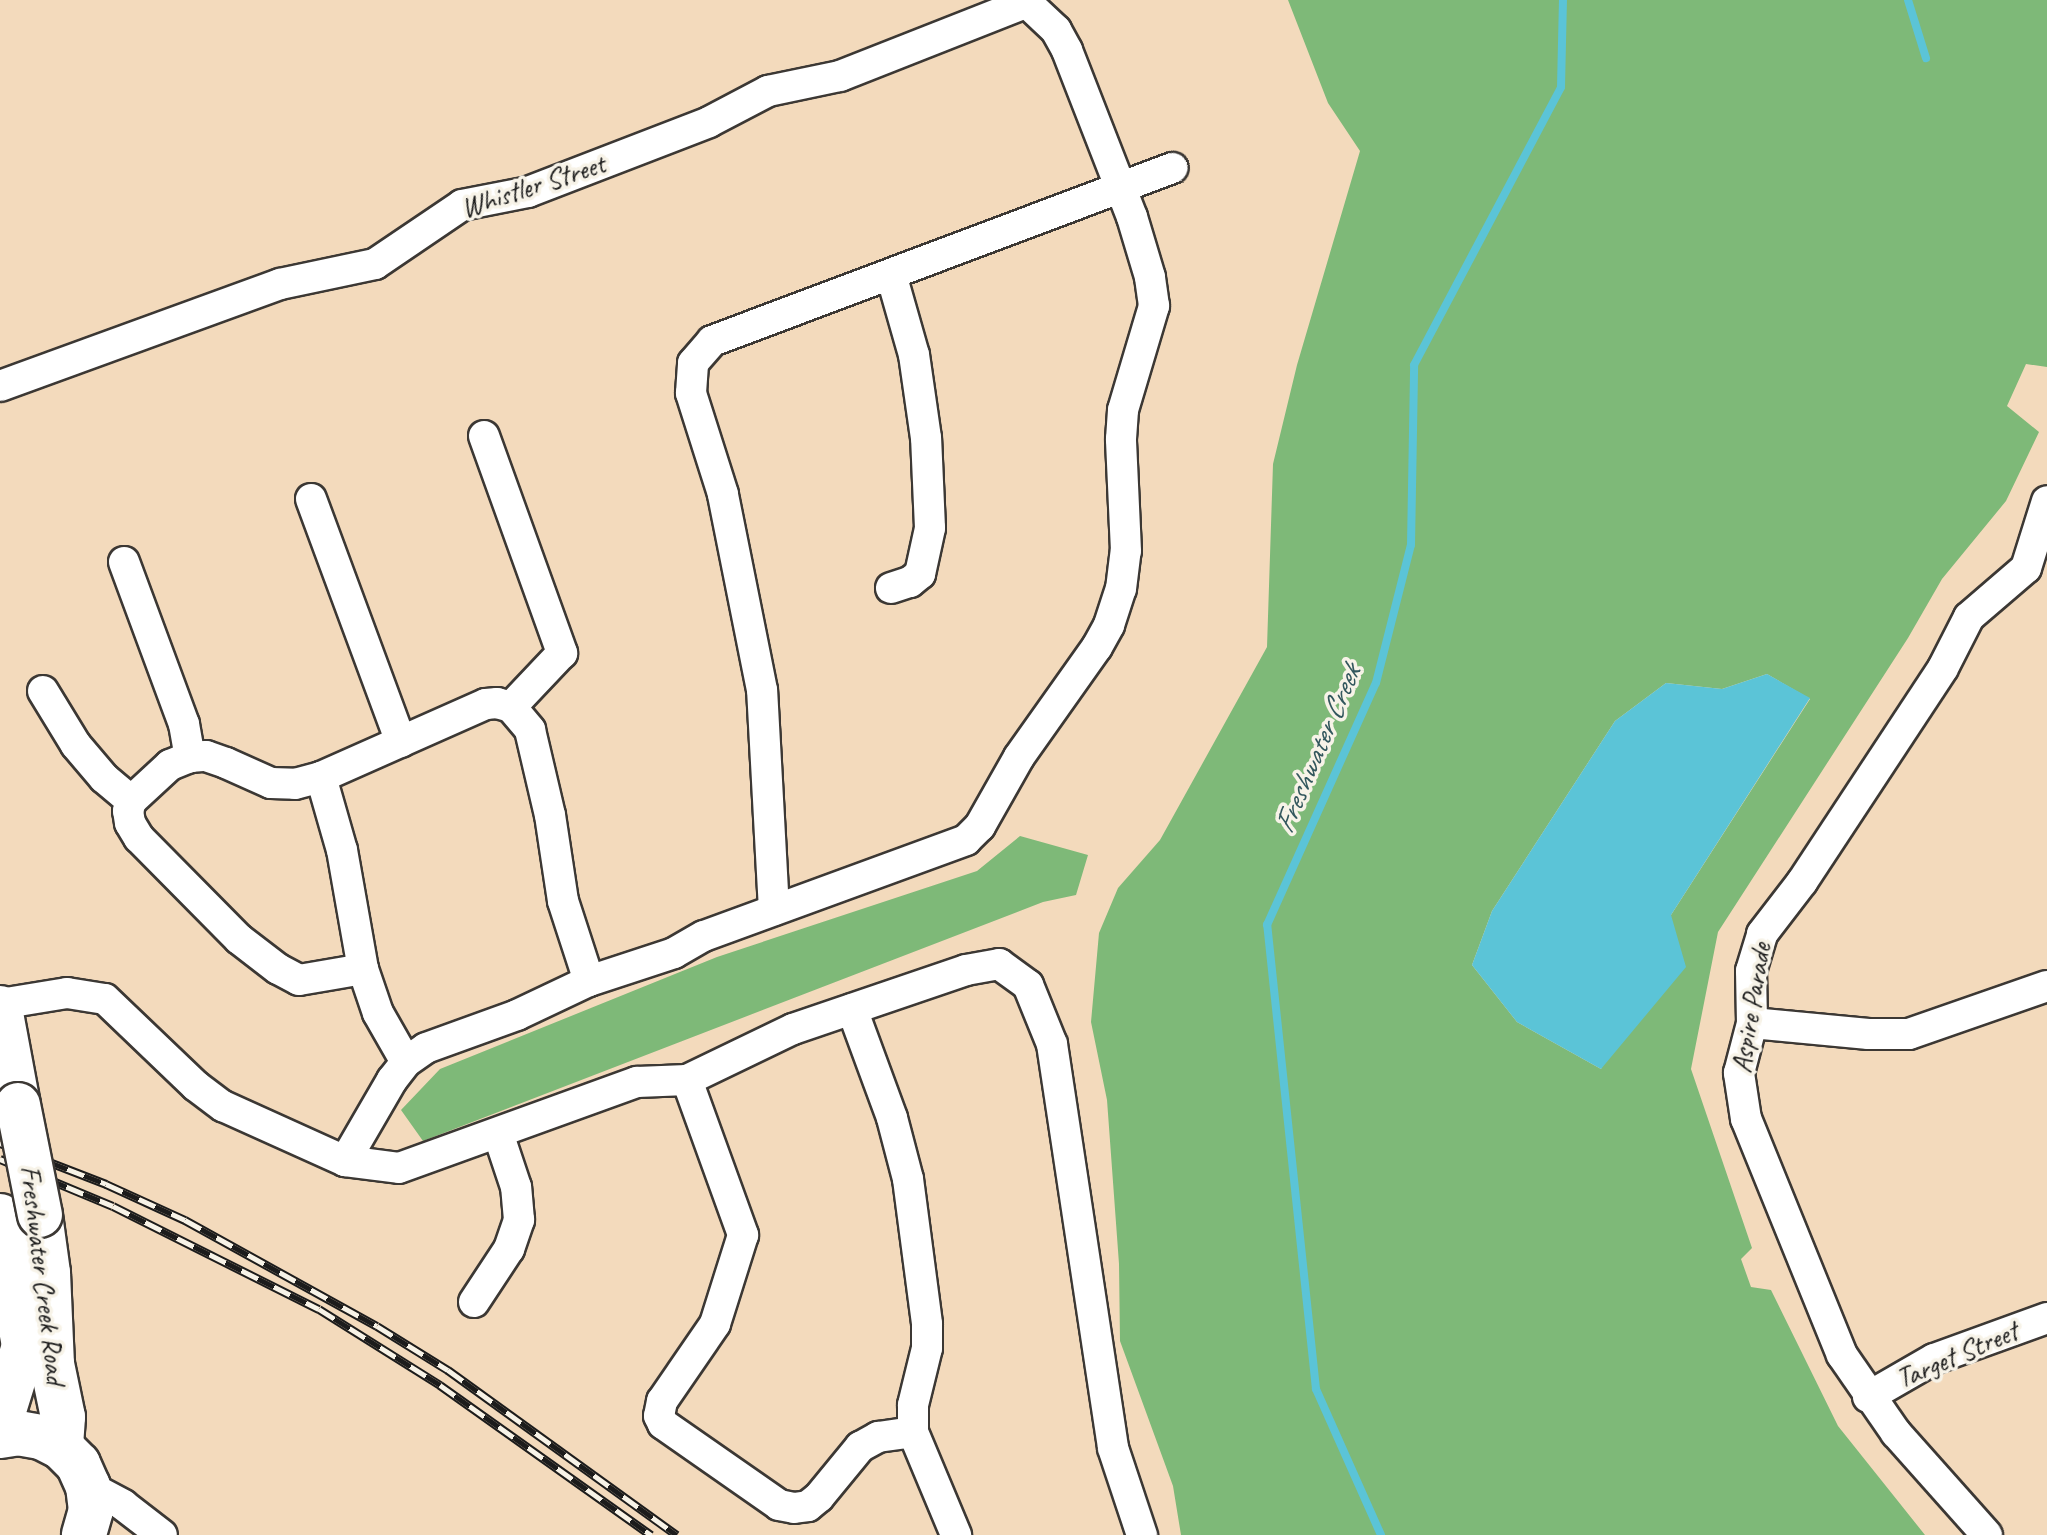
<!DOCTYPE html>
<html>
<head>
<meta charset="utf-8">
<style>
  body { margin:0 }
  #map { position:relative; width:2047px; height:1535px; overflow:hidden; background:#f3dabc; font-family:Caveat,sans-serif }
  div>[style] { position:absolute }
  .forest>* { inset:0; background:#7eb978 }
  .water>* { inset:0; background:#5bc4d7 }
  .stream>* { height:8px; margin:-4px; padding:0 4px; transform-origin:4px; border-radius:4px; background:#5bc4d7 }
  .roads { filter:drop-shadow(2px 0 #3c3834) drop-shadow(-2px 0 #3c3834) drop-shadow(0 2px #3c3834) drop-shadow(0 -2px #3c3834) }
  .street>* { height:30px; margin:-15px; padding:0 15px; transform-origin:15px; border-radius:15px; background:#fff }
  .secondary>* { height:44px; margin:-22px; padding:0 22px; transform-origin:22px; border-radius:22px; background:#fff }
  .rail>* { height:9px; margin-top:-4.5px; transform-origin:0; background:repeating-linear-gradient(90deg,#f7f3e8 0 18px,#1c1c1c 0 36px); box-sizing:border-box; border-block:2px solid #1c1c1c }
  .bridges { filter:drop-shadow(2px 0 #3c3834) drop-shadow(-2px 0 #3c3834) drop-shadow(0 2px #3c3834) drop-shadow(0 -2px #3c3834) }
  .secondary-bridge>* { height:44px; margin:-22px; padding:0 22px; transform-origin:22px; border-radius:22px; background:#fff }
  span { translate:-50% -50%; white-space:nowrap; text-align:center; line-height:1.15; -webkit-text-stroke:7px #f7f3e8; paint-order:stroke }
  .street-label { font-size:28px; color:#1c1c1c }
  .water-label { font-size:30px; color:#32575d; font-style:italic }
</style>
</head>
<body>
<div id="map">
  <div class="forest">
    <div style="clip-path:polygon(evenodd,1288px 0,2047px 0,2047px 367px,2026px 364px,2007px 406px,2039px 432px,2006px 501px,1942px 579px,1908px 638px,1718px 932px,1691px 1069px,1752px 1248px,1741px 1259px,1751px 1287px,1771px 1290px,1838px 1426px,1925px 1535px,1181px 1535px,1173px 1486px,1120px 1341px,1119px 1264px,1107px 1100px,1091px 1022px,1099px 933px,1118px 888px,1160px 840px,1267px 647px,1273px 464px,1297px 365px,1360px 151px,1328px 103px,1288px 0,1767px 674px,1810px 699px,1671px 915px,1601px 1069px,1517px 1022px,1472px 965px,1492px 911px,1615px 721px,1666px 683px,1722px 689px,1767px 674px)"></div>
    <div style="clip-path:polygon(1020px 836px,1088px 855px,1076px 895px,1043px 902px,423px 1141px,401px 1110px,440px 1069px,717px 957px,977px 871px)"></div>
  </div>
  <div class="water">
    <div style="clip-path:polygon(1767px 674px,1810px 698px,1671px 915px,1686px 967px,1601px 1069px,1517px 1022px,1472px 965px,1492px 911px,1615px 721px,1666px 683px,1722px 689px)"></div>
  </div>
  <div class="stream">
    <div style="left:1908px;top:0;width:61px;rotate:72.8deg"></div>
    <div style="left:1381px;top:1535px;width:160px;rotate:-114deg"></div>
    <div style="left:1316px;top:1389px;width:467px;rotate:-96deg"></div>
    <div style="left:1267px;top:925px;width:265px;rotate:-65.8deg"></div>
    <div style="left:1376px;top:683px;width:142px;rotate:-75.8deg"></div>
    <div style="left:1411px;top:545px;width:180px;rotate:-89deg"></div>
    <div style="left:1414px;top:365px;width:314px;rotate:-62.1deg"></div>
    <div style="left:1561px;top:87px;width:87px;rotate:-88.7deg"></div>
  </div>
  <div class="roads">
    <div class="street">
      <div style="left:0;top:386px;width:298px;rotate:-20deg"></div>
      <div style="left:280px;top:284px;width:97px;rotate:-11.9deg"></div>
      <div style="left:375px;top:264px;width:105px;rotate:-34.1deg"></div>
      <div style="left:462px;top:205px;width:67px;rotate:-11.1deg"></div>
      <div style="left:528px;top:192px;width:194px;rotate:-21.1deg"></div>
      <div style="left:709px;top:122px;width:67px;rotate:-27.7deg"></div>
      <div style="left:768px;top:91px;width:74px;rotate:-11.8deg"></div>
      <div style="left:840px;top:76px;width:199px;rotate:-21.5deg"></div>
      <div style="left:484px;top:436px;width:231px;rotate:70.2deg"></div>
      <div style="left:562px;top:653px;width:74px;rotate:133.4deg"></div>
      <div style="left:311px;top:499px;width:259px;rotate:69.7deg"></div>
      <div style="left:124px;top:562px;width:173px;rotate:69.7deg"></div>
      <div style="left:184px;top:724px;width:34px;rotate:80deg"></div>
      <div style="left:891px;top:588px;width:20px;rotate:-18deg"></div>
      <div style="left:910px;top:582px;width:13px;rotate:-39deg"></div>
      <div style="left:920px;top:574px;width:47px;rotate:-77.7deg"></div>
      <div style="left:930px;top:528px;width:90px;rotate:-92.5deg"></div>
      <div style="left:926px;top:438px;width:84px;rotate:-98.2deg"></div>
      <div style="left:914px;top:355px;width:84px;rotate:-105.9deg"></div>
      <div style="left:43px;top:691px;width:63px;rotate:58.6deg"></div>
      <div style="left:76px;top:745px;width:43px;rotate:49.7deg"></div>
      <div style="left:104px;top:778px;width:35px;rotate:40deg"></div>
      <div style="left:321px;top:777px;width:76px;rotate:74deg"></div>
      <div style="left:342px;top:850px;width:121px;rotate:80deg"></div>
      <div style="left:363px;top:969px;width:46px;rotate:71.2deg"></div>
      <div style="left:378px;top:1013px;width:56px;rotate:60.3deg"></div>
      <div style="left:774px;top:910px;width:220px;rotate:-93.1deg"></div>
      <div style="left:762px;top:690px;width:200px;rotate:-101.3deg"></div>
      <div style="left:723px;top:494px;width:106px;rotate:-107.6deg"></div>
      <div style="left:691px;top:393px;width:30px;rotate:-86deg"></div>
      <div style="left:693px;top:363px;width:29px;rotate:-49deg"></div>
      <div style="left:712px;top:341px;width:492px;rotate:-20.6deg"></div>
      <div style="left:363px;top:969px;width:65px;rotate:170.2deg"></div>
      <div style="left:299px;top:980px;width:24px;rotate:-152deg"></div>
      <div style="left:278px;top:969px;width:49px;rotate:-142.4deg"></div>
      <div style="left:239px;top:939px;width:142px;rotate:-134.7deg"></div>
      <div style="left:139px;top:838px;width:17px;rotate:-121deg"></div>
      <div style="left:130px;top:823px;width:12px;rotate:-99deg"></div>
      <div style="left:128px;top:811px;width:10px;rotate:-73deg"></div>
      <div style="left:131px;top:801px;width:53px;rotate:-42.7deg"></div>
      <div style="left:170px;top:765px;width:22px;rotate:-22deg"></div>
      <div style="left:190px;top:757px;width:16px;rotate:-4deg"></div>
      <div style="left:206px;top:756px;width:21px;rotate:19deg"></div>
      <div style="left:226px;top:763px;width:49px;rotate:24deg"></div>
      <div style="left:271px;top:783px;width:24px;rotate:2deg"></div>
      <div style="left:295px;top:784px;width:27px;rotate:-15deg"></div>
      <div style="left:321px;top:777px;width:180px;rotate:-23.9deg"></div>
      <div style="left:486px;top:704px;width:11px;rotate:-5deg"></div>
      <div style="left:497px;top:703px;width:15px;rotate:16deg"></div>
      <div style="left:511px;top:707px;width:30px;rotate:50deg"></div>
      <div style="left:530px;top:730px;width:87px;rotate:76.8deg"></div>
      <div style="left:550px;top:815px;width:87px;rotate:81.4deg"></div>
      <div style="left:563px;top:901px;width:84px;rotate:72deg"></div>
      <div style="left:0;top:1004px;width:68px;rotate:-9.3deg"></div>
      <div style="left:67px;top:993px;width:38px;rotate:9deg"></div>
      <div style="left:105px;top:999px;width:126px;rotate:43.7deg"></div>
      <div style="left:196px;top:1086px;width:34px;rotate:37deg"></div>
      <div style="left:223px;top:1106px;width:134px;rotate:24.3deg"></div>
      <div style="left:345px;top:1161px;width:54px;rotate:7.4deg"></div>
      <div style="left:399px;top:1168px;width:253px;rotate:-19.9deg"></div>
      <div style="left:637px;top:1082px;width:50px;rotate:-2.3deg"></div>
      <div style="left:687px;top:1080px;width:118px;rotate:-25.7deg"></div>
      <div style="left:793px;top:1029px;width:183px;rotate:-18.8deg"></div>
      <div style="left:966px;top:970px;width:34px;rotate:-10deg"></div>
      <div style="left:999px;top:964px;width:36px;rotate:36deg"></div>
      <div style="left:1028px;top:985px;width:64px;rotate:67.9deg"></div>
      <div style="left:1052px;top:1044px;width:409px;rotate:81.4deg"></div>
      <div style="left:1113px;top:1448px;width:92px;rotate:71.6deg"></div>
      <div style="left:852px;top:1009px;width:116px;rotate:69.8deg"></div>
      <div style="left:892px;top:1118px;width:63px;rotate:75.3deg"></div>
      <div style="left:908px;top:1179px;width:146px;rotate:82.5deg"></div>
      <div style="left:927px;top:1324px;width:24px;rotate:90deg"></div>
      <div style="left:927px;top:1348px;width:59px;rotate:103.8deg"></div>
      <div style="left:913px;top:1405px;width:27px;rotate:90deg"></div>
      <div style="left:913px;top:1432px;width:112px;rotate:67.3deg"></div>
      <div style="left:1752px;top:1023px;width:117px;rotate:5.4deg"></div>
      <div style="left:1868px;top:1034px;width:41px"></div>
      <div style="left:1909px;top:1034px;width:146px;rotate:-19.2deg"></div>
      <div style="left:687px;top:1080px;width:165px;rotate:70.1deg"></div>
      <div style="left:743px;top:1235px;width:93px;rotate:107.5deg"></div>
      <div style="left:715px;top:1324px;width:93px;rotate:124.5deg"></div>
      <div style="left:662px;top:1401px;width:15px;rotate:101deg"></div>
      <div style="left:659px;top:1416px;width:9px;rotate:63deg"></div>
      <div style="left:663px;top:1424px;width:141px;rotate:34.9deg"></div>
      <div style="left:779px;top:1505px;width:15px;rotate:11deg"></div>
      <div style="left:794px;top:1508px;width:14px;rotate:-8deg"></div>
      <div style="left:808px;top:1506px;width:14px;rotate:-39deg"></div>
      <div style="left:819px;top:1497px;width:65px;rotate:-50.6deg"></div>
      <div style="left:860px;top:1447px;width:21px;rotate:-29deg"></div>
      <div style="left:878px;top:1437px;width:35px;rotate:-8deg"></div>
      <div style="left:345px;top:1161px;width:94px;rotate:-59.9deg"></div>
      <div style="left:392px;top:1080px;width:23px;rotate:-52deg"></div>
      <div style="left:406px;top:1062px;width:24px;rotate:-35deg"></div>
      <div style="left:426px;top:1048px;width:97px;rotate:-19.9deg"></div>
      <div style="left:517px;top:1015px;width:80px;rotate:-25.3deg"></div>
      <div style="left:589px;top:981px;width:89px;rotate:-18.2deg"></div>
      <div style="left:674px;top:953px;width:34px;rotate:-30deg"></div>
      <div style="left:704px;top:936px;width:279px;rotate:-20.1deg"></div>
      <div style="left:966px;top:840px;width:20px;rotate:-45deg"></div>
      <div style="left:980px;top:826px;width:79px;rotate:-60.5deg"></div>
      <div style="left:1019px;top:757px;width:135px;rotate:-54.7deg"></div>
      <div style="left:1097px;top:647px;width:25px;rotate:-61deg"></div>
      <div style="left:1109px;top:625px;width:38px;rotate:-72deg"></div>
      <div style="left:1121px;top:589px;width:38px;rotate:-83deg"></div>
      <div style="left:1126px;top:551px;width:112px;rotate:-92.6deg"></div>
      <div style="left:1121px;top:439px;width:29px;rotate:-86deg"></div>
      <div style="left:1123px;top:410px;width:109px;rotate:-73.4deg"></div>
      <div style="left:1154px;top:306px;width:29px;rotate:-98deg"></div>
      <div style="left:1150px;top:277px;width:63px;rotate:-106.7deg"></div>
      <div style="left:1132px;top:217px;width:179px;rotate:-111.3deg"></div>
      <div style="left:1067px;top:50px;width:23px;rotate:-119deg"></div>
      <div style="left:1056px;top:30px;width:44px;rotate:-136.8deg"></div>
      <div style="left:474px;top:1302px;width:64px;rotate:-56.6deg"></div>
      <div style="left:509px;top:1249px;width:31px;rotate:-71deg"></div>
      <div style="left:519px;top:1220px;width:33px;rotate:-95deg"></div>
      <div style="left:516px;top:1187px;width:57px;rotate:-108.4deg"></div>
      <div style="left:1868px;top:1397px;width:76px;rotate:-29.9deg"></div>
      <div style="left:1934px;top:1359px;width:120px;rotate:-19.9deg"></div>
      <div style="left:88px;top:1486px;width:40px;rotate:28deg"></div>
      <div style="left:123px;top:1505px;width:49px;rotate:37.6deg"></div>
      <div style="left:1987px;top:1535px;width:137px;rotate:-131.7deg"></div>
      <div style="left:1896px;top:1433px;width:95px;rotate:-124.7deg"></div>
      <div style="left:1842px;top:1355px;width:255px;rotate:-112.1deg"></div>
      <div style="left:1746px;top:1119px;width:47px;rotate:-98.7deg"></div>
      <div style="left:1739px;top:1073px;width:52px;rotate:-75.4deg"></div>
      <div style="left:1752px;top:1023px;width:52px;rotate:-91.1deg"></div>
      <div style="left:1751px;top:971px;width:39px;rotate:-73deg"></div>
      <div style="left:1762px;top:934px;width:66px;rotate:-52.4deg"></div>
      <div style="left:1802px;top:882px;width:256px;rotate:-56.6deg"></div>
      <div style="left:1943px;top:668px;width:57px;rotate:-63deg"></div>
      <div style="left:1969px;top:617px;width:75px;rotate:-40.7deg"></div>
      <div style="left:2026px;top:568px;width:70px;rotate:-72.6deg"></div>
    </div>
    <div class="secondary">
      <div style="left:0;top:1008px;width:99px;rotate:79.5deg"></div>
      <div style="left:40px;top:1215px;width:59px;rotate:82.1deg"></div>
      <div style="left:48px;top:1273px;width:91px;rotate:87.5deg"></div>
      <div style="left:52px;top:1364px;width:54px;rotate:78.3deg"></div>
      <div style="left:63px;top:1417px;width:30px;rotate:94deg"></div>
      <div style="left:0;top:1216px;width:132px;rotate:79.5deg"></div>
      <div style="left:24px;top:1346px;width:81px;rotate:107.3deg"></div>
      <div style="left:0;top:1436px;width:18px;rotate:-9deg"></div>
      <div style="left:18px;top:1433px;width:23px;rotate:10deg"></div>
      <div style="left:41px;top:1437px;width:22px;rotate:27deg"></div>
      <div style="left:61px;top:1447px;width:24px;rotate:45deg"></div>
      <div style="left:78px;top:1464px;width:24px;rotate:66deg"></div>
      <div style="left:88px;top:1486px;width:24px;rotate:83deg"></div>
      <div style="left:91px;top:1510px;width:26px;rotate:106deg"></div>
    </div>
  </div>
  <div class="rail">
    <div style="left:0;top:1143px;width:114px;rotate:21.1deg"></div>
    <div style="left:106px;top:1184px;width:87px;rotate:24.5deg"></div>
    <div style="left:185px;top:1220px;width:219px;rotate:28.9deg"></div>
    <div style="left:377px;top:1326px;width:84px;rotate:31.8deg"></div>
    <div style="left:448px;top:1370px;width:282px;rotate:35.8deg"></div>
    <div style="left:0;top:1159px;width:122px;rotate:22.6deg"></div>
    <div style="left:113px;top:1206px;width:230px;rotate:26.6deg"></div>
    <div style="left:319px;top:1309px;width:143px;rotate:32.1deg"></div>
    <div style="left:440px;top:1385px;width:259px;rotate:35.4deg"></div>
  </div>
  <div class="bridges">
    <div class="secondary-bridge">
      <div style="left:18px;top:1105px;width:112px;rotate:78.7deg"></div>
    </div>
  </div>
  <div class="street-label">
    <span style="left:533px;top:186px;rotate:-18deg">Whistler Street</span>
    <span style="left:1751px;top:1008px;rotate:-81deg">Aspire Parade</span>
    <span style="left:43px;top:1275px;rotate:83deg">Freshwater Creek Road</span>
    <span style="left:1957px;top:1355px;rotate:-23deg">Target Street</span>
  </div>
  <div class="water-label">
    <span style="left:1317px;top:749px;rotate:-67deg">Freshwater Creek</span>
  </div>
</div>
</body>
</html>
